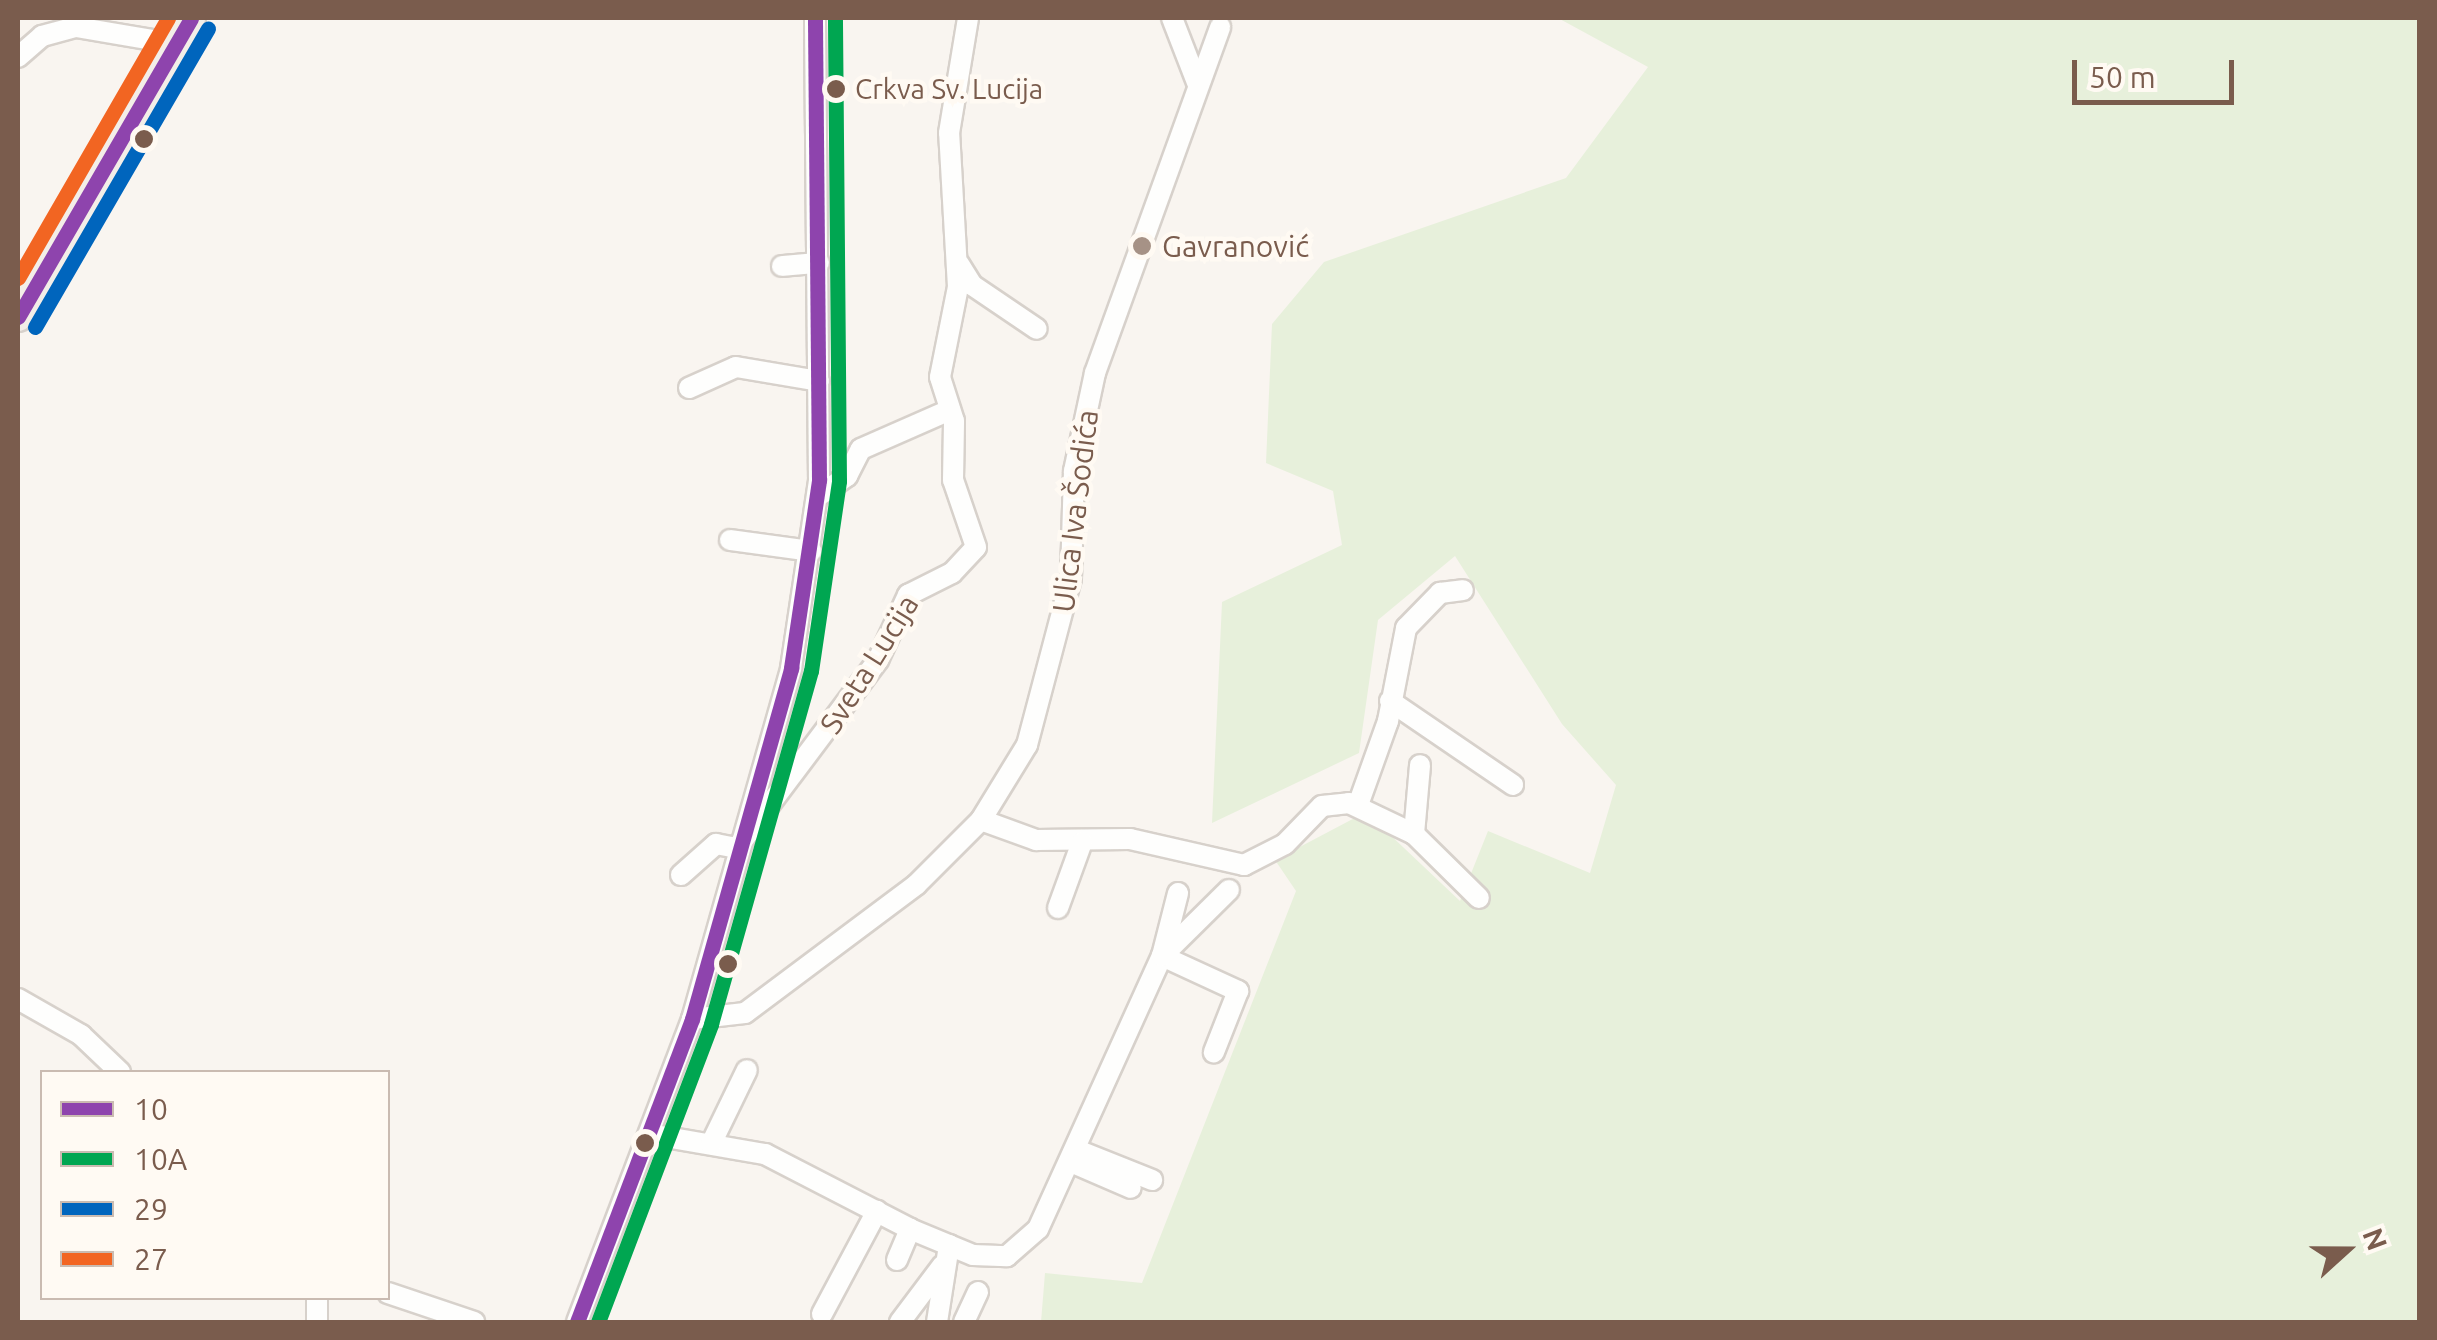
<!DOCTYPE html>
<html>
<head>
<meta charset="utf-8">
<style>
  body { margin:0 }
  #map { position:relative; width:2437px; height:1340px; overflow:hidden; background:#f9f5f0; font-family:Ubuntu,sans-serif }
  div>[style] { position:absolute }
  .green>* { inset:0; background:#e7f0db }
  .roads { filter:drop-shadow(2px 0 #d7d1cb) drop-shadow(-2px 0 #d7d1cb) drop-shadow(0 2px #d7d1cb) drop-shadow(0 -2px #d7d1cb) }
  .minor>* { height:20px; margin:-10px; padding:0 10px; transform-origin:10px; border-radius:10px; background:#fefefd }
  .major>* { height:28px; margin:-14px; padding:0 14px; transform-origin:14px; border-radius:14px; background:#f3eee8 }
  .bus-1>* { height:15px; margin:-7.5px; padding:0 7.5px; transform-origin:7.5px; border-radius:7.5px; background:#8e44ad }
  .bus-2>* { height:15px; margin:-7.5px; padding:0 7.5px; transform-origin:7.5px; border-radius:7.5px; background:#00a651 }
  .bus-3>* { height:15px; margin:-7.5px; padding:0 7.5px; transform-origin:7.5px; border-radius:7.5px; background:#0065bd }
  .bus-4>* { height:15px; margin:-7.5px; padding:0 7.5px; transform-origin:7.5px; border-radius:7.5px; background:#f26522 }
  .dots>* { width:28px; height:28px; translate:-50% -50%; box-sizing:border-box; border:5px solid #fffaf3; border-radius:50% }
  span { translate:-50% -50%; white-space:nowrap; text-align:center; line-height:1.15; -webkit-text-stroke:9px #fffaf3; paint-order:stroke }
  .bus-label { font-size:28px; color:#7a5c4d }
  .left { translate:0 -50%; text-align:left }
  .poi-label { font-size:30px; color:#7a5c4d }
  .street-label { font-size:30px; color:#7a5c4d }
  .frame { position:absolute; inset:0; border:20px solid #7a5c4d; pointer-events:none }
  .legend { position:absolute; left:40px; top:1070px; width:350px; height:230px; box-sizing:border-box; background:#fffaf3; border:2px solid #cabbb1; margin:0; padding:12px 18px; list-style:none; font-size:30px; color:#7a5c4d }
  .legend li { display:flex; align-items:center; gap:20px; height:50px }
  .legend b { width:50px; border:2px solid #cabbb1 }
  .north { position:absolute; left:2297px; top:1200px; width:100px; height:100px; -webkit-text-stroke:8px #fffaf3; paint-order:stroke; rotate:69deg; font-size:28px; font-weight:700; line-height:40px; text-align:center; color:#7a5c4d }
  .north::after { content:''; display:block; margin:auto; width:35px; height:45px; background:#7a5c4d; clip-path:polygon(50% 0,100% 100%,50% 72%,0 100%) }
  .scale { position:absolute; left:2072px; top:60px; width:162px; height:45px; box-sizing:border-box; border:5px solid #7a5c4d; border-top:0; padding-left:12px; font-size:30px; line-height:35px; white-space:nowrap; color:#7a5c4d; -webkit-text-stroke:8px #fffaf3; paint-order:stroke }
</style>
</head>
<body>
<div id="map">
  <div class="green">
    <div style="clip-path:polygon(1558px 18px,2419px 18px,2419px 1322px,1041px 1322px,1045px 1273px,1142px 1283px,1296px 891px,1275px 860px,1366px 812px,1460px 901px,1488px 831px,1590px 873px,1616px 785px,1562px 724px,1455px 556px,1378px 620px,1359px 753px,1212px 823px,1222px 602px,1342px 545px,1333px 491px,1266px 463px,1272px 324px,1324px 262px,1566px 178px,1648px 67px)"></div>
  </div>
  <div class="roads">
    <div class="minor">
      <div style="left:1172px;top:18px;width:72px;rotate:68.8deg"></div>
      <div style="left:18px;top:57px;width:32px;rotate:-41deg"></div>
      <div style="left:42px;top:36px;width:35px;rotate:-15deg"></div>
      <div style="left:76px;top:27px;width:101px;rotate:9.6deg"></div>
      <div style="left:959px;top:264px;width:25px;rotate:58deg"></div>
      <div style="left:972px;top:285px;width:78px;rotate:34.1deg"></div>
      <div style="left:782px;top:266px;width:37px;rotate:-5deg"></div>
      <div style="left:689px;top:388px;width:51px;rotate:-24.1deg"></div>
      <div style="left:736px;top:367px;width:84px;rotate:9.6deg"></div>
      <div style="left:817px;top:497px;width:37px;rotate:-35deg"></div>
      <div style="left:847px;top:476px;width:30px;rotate:-63deg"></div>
      <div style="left:861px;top:449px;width:97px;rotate:-23.7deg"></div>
      <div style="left:730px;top:540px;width:82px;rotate:7.7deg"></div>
      <div style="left:1390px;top:701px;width:149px;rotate:34.3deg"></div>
      <div style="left:1358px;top:805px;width:89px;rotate:-70.3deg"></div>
      <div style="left:1388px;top:721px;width:95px;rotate:-79deg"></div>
      <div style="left:1406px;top:628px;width:49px;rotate:-45.8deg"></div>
      <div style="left:1440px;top:593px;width:23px;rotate:-7deg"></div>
      <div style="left:981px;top:820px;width:59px;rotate:20deg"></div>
      <div style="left:1036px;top:840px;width:94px;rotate:-0.6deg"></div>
      <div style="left:1130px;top:839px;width:117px;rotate:12.8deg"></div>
      <div style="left:1244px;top:865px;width:46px;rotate:-27.1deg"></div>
      <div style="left:1285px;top:844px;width:53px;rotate:-45.8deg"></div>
      <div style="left:1322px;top:806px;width:27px;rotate:-6deg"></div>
      <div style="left:1349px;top:803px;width:72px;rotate:25.5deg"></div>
      <div style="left:1414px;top:834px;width:91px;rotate:44.6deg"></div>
      <div style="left:1414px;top:834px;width:69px;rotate:-85deg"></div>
      <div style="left:681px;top:875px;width:47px;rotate:-41.5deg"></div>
      <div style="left:716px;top:844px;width:21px;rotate:11deg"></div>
      <div style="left:737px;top:848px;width:235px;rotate:-53.1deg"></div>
      <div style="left:878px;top:660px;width:72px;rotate:-65.2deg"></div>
      <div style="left:908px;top:595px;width:49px;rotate:-26.6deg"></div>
      <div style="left:952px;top:573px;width:35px;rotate:-47deg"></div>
      <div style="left:976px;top:547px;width:71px;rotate:-108.9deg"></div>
      <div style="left:953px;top:480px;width:59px;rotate:-89deg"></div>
      <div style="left:954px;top:421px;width:46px;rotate:-107.7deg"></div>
      <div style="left:940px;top:377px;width:92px;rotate:-78.7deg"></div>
      <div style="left:958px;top:287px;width:154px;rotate:-93.3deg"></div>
      <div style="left:949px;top:133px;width:117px;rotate:-80.6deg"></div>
      <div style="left:1058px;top:908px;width:70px;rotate:-70deg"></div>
      <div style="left:1162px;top:956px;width:84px;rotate:24.7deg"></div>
      <div style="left:1238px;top:991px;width:66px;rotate:111.5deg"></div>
      <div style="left:1162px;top:956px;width:65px;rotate:-75.7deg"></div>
      <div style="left:18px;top:999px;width:73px;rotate:29.7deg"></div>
      <div style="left:81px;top:1035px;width:54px;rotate:43.5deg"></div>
      <div style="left:692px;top:1019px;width:53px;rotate:-6.5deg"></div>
      <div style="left:745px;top:1013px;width:214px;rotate:-36.8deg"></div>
      <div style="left:916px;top:885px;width:92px;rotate:-45deg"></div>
      <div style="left:981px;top:820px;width:88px;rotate:-58.5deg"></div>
      <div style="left:1027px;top:745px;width:173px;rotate:-75.2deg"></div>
      <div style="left:1071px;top:578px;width:107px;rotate:-88.4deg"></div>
      <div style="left:1074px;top:471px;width:100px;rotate:-77.9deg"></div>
      <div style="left:1095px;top:373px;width:368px;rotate:-70.1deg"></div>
      <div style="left:649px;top:1134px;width:118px;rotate:9.8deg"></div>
      <div style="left:765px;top:1154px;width:163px;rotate:27.3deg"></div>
      <div style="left:910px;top:1229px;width:68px;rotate:22.4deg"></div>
      <div style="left:973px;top:1255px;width:34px;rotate:2deg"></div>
      <div style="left:1007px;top:1256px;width:41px;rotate:-41.1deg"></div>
      <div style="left:1038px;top:1229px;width:300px;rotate:-65.6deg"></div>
      <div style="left:1162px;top:956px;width:94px;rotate:-44.6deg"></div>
      <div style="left:711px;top:1144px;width:82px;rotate:-64.1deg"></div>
      <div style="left:1077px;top:1150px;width:81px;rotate:21.8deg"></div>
      <div style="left:1071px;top:1162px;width:65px;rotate:23.4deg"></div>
      <div style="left:897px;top:1260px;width:34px;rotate:-67deg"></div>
      <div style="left:388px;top:1293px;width:91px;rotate:18.6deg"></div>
      <div style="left:822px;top:1314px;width:117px;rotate:-61.9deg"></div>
      <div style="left:317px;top:1322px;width:24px;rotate:-90deg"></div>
      <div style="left:577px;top:1322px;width:324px;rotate:-69.2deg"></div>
      <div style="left:692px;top:1019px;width:365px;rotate:-74.2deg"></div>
      <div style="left:791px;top:668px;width:190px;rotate:-81.5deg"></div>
      <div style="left:819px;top:480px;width:462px;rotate:-90.5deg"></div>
      <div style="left:900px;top:1322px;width:71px;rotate:-53deg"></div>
      <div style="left:937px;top:1322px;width:78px;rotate:-81.1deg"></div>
      <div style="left:964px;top:1322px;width:33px;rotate:-65deg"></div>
    </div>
    <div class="major">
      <div style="left:18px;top:317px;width:345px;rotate:-59.9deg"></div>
    </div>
  </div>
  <div class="bus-1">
    <div style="left:18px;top:317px;width:345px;rotate:-59.9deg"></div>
    <div style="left:577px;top:1322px;width:324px;rotate:-69.2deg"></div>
    <div style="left:692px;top:1019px;width:365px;rotate:-74.2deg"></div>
    <div style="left:791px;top:668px;width:190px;rotate:-81.5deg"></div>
    <div style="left:819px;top:480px;width:462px;rotate:-90.5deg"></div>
  </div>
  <div class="bus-2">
    <div style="left:598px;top:1322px;width:319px;rotate:-69.2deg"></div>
    <div style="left:711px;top:1024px;width:367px;rotate:-74.2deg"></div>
    <div style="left:811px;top:671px;width:192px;rotate:-81.6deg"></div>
    <div style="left:839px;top:481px;width:463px;rotate:-90.5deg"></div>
  </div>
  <div class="bus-3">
    <div style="left:35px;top:327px;width:345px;rotate:-59.9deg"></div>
  </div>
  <div class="bus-4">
    <div style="left:18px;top:278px;width:300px;rotate:-60deg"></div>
  </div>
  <div class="dots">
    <div style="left:836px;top:89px;background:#7a5c4d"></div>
    <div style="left:144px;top:139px;background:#7a5c4d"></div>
    <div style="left:1142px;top:246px;background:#a69286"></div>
    <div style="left:728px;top:964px;background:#7a5c4d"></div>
    <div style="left:645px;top:1143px;background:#7a5c4d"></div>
  </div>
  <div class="bus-label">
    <span class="left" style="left:855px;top:89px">Crkva Sv. Lucija</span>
  </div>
  <div class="poi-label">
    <span class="left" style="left:1162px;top:246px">Gavranović</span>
  </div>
  <div class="street-label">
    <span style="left:1075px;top:511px;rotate:-83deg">Ulica Iva Šodića</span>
    <span style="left:869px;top:664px;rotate:-58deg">Sveta Lucija</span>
  </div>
  <div class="frame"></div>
  <ul class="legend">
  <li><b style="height:12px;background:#8e44ad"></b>10</li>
  <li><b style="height:12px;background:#00a651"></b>10A</li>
  <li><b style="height:12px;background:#0065bd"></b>29</li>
  <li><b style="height:12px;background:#f26522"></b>27</li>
  </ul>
  <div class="north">N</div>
  <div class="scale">50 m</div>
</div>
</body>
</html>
